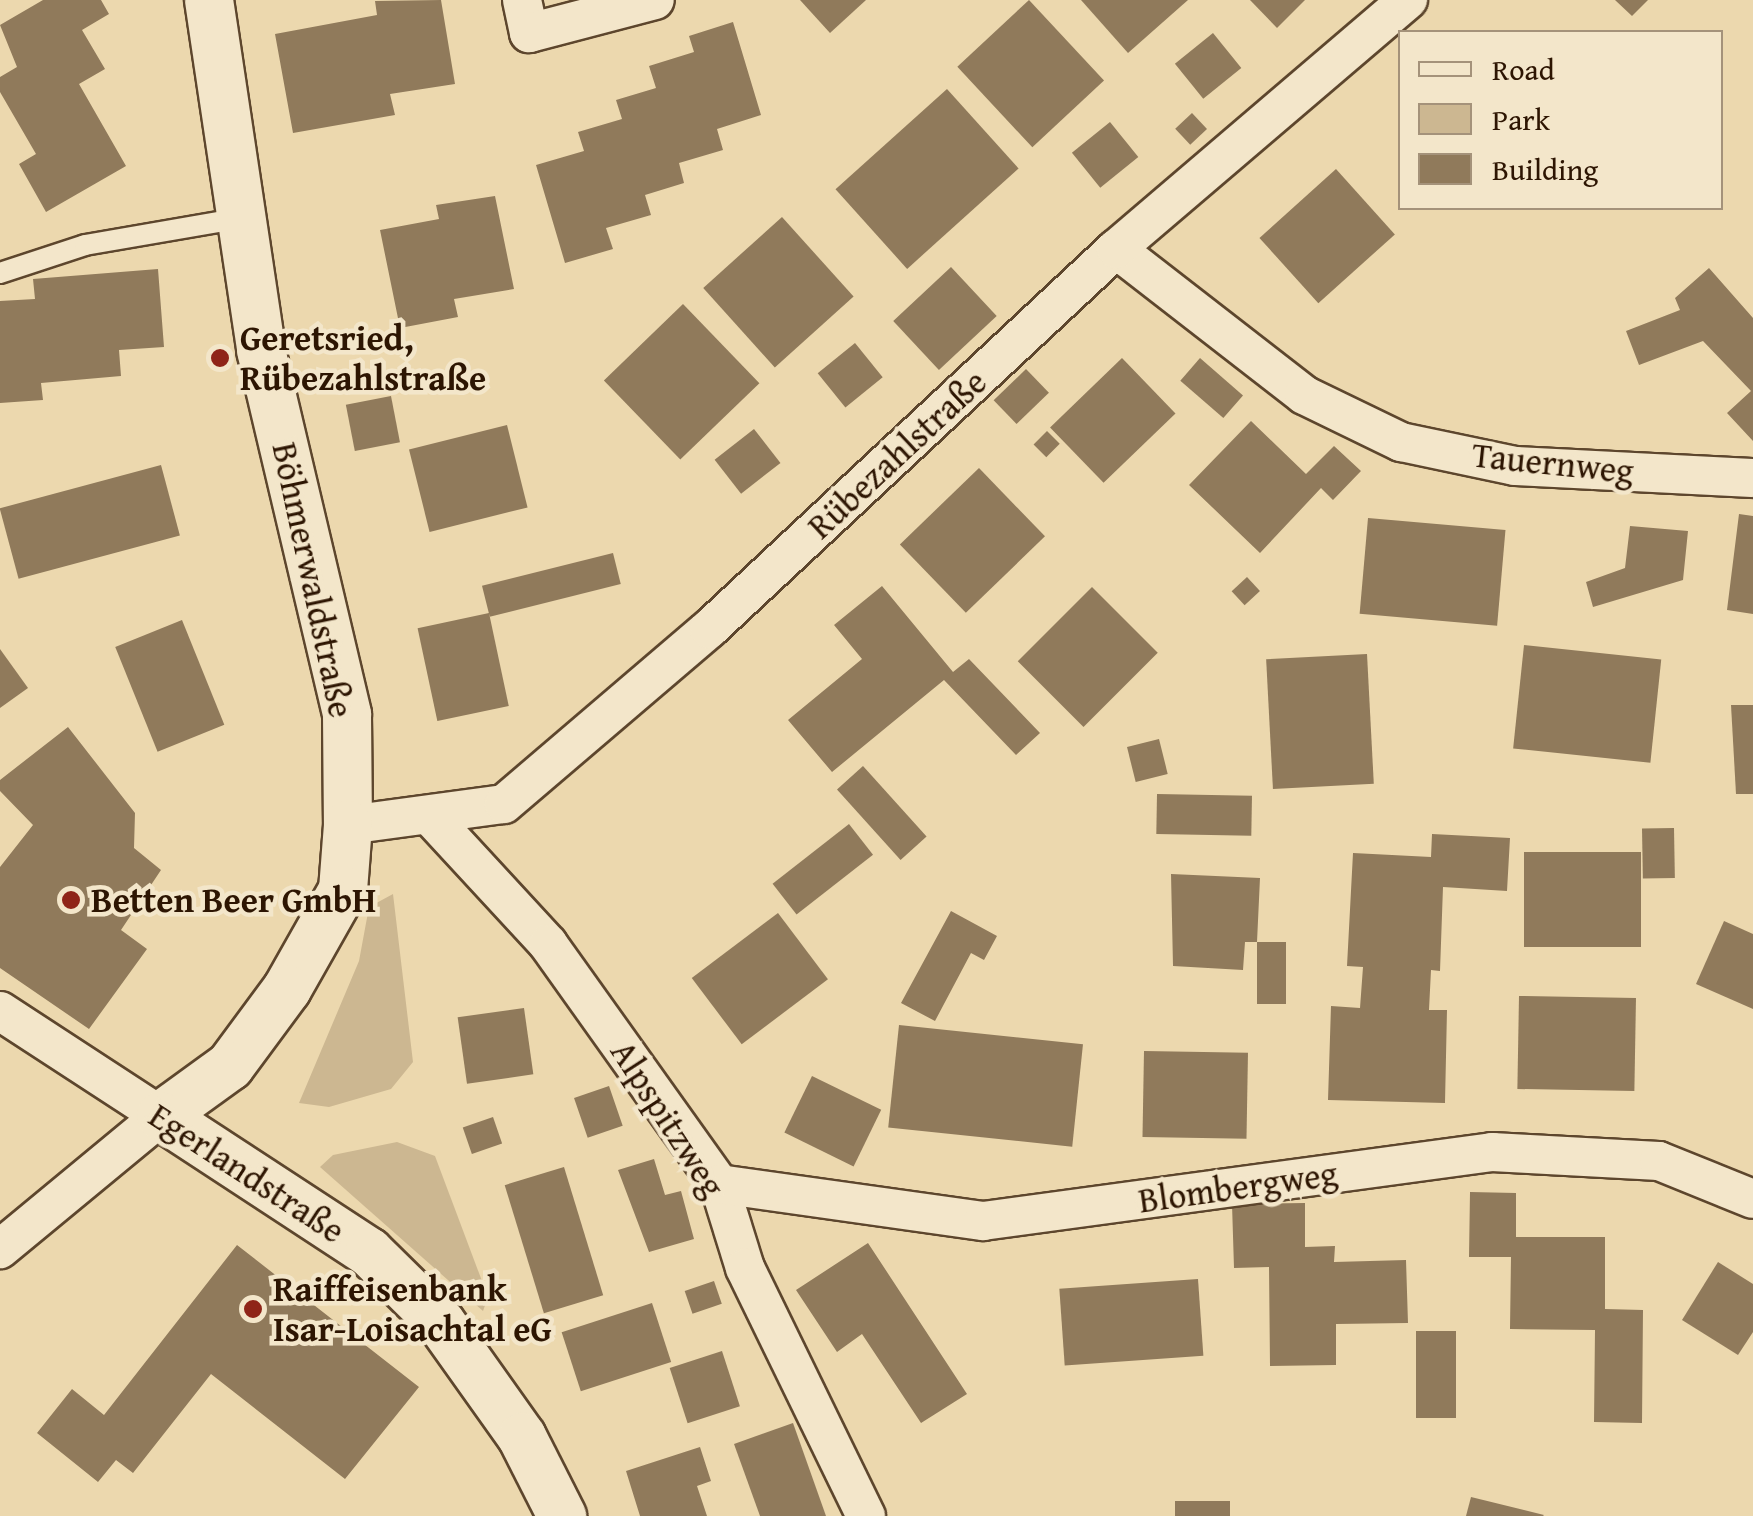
<!DOCTYPE html>
<html>
<head>
<meta charset="utf-8">
<style>
  body { margin:0 }
  #map { position:relative; width:1753px; height:1516px; overflow:hidden; background:#ecd8ae; font-family:"Gentium Book Plus",serif }
  div>[style] { position:absolute }
  .green>* { inset:0; background:#ccb791 }
  .building>* { inset:0; background:#907a5b; transform-origin:0 0 }
  .roads { filter:drop-shadow(2px 0 #5d462d) drop-shadow(-2px 0 #5d462d) drop-shadow(0 2px #5d462d) drop-shadow(0 -2px #5d462d) }
  .service>* { height:20px; margin:-10px; padding:0 10px; transform-origin:10px; border-radius:10px; background:#f3e6ca }
  .minor>* { height:38px; margin:-19px; padding:0 19px; transform-origin:19px; border-radius:19px; background:#f3e6ca }
  .tertiary>* { height:48px; margin:-24px; padding:0 24px; transform-origin:24px; border-radius:24px; background:#f3e6ca }
  .dots>* { width:28px; height:28px; translate:-50% -50%; box-sizing:border-box; border:5px solid #f3e6ca; border-radius:50% }
  span { translate:-50% -50%; white-space:nowrap; text-align:center; line-height:1.15; -webkit-text-stroke:9px #f3e6ca; paint-order:stroke }
  .poi-label { font-size:35px; color:#2d1502; font-weight:700 }
  .left { translate:0 -50%; text-align:left }
  .street-label { font-size:35px; color:#2d1502 }
  .legend { position:absolute; left:1398px; top:30px; width:325px; height:180px; box-sizing:border-box; background:#f3e6ca; border:2px solid #a4927a; margin:0; padding:12px 18px; list-style:none; font-size:30px; color:#2d1502 }
  .legend li { display:flex; align-items:center; gap:20px; height:50px }
  .legend b { width:50px; border:2px solid #a4927a }
</style>
</head>
<body>
<div id="map">
  <div class="green">
    <div style="clip-path:polygon(393px 894px,413px 1062px,391px 1089px,329px 1107px,299px 1103px,359px 961px,369px 907px)"></div>
    <div style="clip-path:polygon(397px 1142px,435px 1156px,488px 1297px,483px 1311px,320px 1167px,333px 1155px)"></div>
  </div>
  <div class="building">
    <div style="clip-path:polygon(43px 0,101px 0,109px 14px,82px 30px,105px 69px,79px 84px,126px 166px,46px 212px,19px 164px,36px 154px,0 92px,0 77px,17px 67px,0 25px)"></div>
    <div style="clip-path:polygon(441px 0,455px 84px,390px 94px,395px 115px,293px 133px,275px 34px,377px 15px,375px 1px)"></div>
    <div style="clip-path:polygon(800px 0,866px 0,830px 33px)"></div>
    <div style="left:1029px;top:0;width:110px;height:98px;rotate:47deg"></div>
    <div style="clip-path:polygon(1081px 0,1188px 0,1128px 53px)"></div>
    <div style="clip-path:polygon(1250px 0,1305px 0,1277px 28px)"></div>
    <div style="clip-path:polygon(1615px 0,1648px 0,1632px 16px)"></div>
    <div style="clip-path:polygon(733px 22px,761px 115px,717px 129px,723px 150px,679px 163px,684px 183px,645px 195px,651px 215px,606px 228px,613px 249px,565px 263px,536px 165px,584px 151px,578px 132px,622px 119px,616px 100px,656px 88px,649px 66px,694px 52px,689px 36px)"></div>
    <div style="left:1213px;top:33px;width:45px;height:49px;rotate:51deg"></div>
    <div style="left:947px;top:89px;width:107px;height:150px;rotate:48deg"></div>
    <div style="left:1192px;top:113px;width:22px;height:23px;rotate:47deg"></div>
    <div style="left:1110px;top:122px;width:45px;height:49px;rotate:51deg"></div>
    <div style="left:1336px;top:169px;width:88px;height:103px;rotate:48deg"></div>
    <div style="clip-path:polygon(495px 196px,514px 289px,454px 299px,458px 317px,400px 328px,380px 230px,439px 219px,436px 205px)"></div>
    <div style="left:782px;top:217px;width:107px;height:106px;rotate:48deg"></div>
    <div style="left:951px;top:267px;width:67px;height:79px;rotate:47deg"></div>
    <div style="clip-path:polygon(1709px 268px,1753px 318px,1753px 441px,1727px 413px,1751px 391px,1703px 341px,1639px 365px,1626px 331px,1680px 310px,1675px 298px)"></div>
    <div style="clip-path:polygon(158px 269px,164px 347px,119px 350px,121px 376px,41px 383px,43px 400px,0 403px,0 301px,35px 299px,33px 279px)"></div>
    <div style="left:683px;top:304px;width:110px;height:110px;rotate:46deg"></div>
    <div style="left:855px;top:343px;width:44px;height:48px;rotate:51deg"></div>
    <div style="left:1122px;top:358px;width:77px;height:100px;rotate:46deg"></div>
    <div style="left:1200px;top:358px;width:57px;height:30px;rotate:41deg"></div>
    <div style="left:1026px;top:369px;width:33px;height:45px;rotate:46deg"></div>
    <div style="left:391px;top:396px;width:47px;height:46px;rotate:79deg"></div>
    <div style="clip-path:polygon(1251px 421px,1306px 474px,1334px 446px,1361px 471px,1333px 500px,1321px 488px,1260px 553px,1189px 485px)"></div>
    <div style="left:507px;top:425px;width:85px;height:101px;rotate:76deg"></div>
    <div style="left:754px;top:429px;width:43px;height:50px;rotate:52deg"></div>
    <div style="left:1047px;top:431px;width:18px;height:19px;rotate:45deg"></div>
    <div style="left:161px;top:465px;width:73px;height:167px;rotate:75deg"></div>
    <div style="left:979px;top:468px;width:95px;height:110px;rotate:46deg"></div>
    <div style="clip-path:polygon(1739px 514px,1753px 516px,1753px 614px,1727px 610px)"></div>
    <div style="left:1368px;top:518px;width:138px;height:96px;rotate:5deg"></div>
    <div style="clip-path:polygon(1630px 526px,1688px 531px,1683px 580px,1593px 607px,1586px 582px,1625px 568px)"></div>
    <div style="left:613px;top:553px;width:32px;height:135px;rotate:76deg"></div>
    <div style="left:1247px;top:577px;width:19px;height:21px;rotate:47deg"></div>
    <div style="clip-path:polygon(882px 586px,953px 672px,969px 659px,1040px 733px,1016px 755px,944px 680px,832px 772px,788px 720px,862px 659px,834px 625px)"></div>
    <div style="left:1092px;top:587px;width:93px;height:105px;rotate:45deg"></div>
    <div style="left:489px;top:613px;width:95px;height:73px;rotate:78deg"></div>
    <div style="left:182px;top:620px;width:113px;height:72px;rotate:68deg"></div>
    <div style="left:1524px;top:645px;width:138px;height:104px;rotate:6deg"></div>
    <div style="clip-path:polygon(0 649px,28px 688px,0 708px)"></div>
    <div style="left:1367px;top:654px;width:130px;height:101px;rotate:87deg"></div>
    <div style="clip-path:polygon(1731px 705px,1753px 705px,1753px 794px,1736px 794px)"></div>
    <div style="clip-path:polygon(68px 727px,135px 813px,134px 848px,161px 870px,121px 930px,147px 949px,89px 1029px,0 968px,0 867px,33px 825px,0 791px,0 780px)"></div>
    <div style="left:1159px;top:739px;width:36px;height:33px;rotate:76deg"></div>
    <div style="left:863px;top:766px;width:95px;height:35px;rotate:48deg"></div>
    <div style="left:1157px;top:794px;width:95px;height:40px;rotate:1deg"></div>
    <div style="left:849px;top:824px;width:39px;height:97px;rotate:52deg"></div>
    <div style="left:1674px;top:828px;width:50px;height:32px;rotate:89deg"></div>
    <div style="clip-path:polygon(1432px 834px,1510px 838px,1507px 891px,1443px 887px,1440px 971px,1431px 970px,1429px 1010px,1447px 1010px,1445px 1103px,1328px 1100px,1331px 1006px,1360px 1008px,1363px 967px,1347px 966px,1353px 853px,1431px 857px)"></div>
    <div style="left:1524px;top:852px;width:117px;height:95px"></div>
    <div style="clip-path:polygon(1171px 874px,1260px 878px,1257px 942px,1245px 942px,1243px 970px,1173px 966px)"></div>
    <div style="clip-path:polygon(951px 911px,997px 936px,984px 960px,971px 953px,935px 1021px,901px 1003px)"></div>
    <div style="left:778px;top:913px;width:83px;height:108px;rotate:53deg"></div>
    <div style="clip-path:polygon(1724px 921px,1753px 934px,1753px 1009px,1696px 984px)"></div>
    <div style="left:1257px;top:942px;width:29px;height:62px"></div>
    <div style="left:1519px;top:996px;width:117px;height:93px;rotate:1deg"></div>
    <div style="left:524px;top:1008px;width:67px;height:67px;rotate:82deg"></div>
    <div style="left:899px;top:1025px;width:185px;height:103px;rotate:6deg"></div>
    <div style="left:1144px;top:1051px;width:104px;height:86px;rotate:1deg"></div>
    <div style="left:812px;top:1076px;width:77px;height:63px;rotate:26deg"></div>
    <div style="left:609px;top:1086px;width:42px;height:37px;rotate:71deg"></div>
    <div style="left:493px;top:1117px;width:28px;height:32px;rotate:71deg"></div>
    <div style="clip-path:polygon(654px 1159px,665px 1195px,681px 1191px,694px 1239px,649px 1252px,618px 1170px)"></div>
    <div style="left:564px;top:1167px;width:134px;height:62px;rotate:73deg"></div>
    <div style="clip-path:polygon(1470px 1192px,1516px 1193px,1516px 1237px,1605px 1237px,1605px 1309px,1643px 1310px,1642px 1423px,1594px 1422px,1595px 1330px,1510px 1329px,1511px 1257px,1469px 1257px)"></div>
    <div style="clip-path:polygon(1305px 1203px,1305px 1247px,1335px 1246px,1334px 1262px,1406px 1260px,1408px 1323px,1336px 1324px,1336px 1365px,1270px 1366px,1269px 1267px,1234px 1268px,1232px 1204px)"></div>
    <div style="clip-path:polygon(868px 1243px,967px 1394px,921px 1423px,862px 1334px,837px 1352px,796px 1290px)"></div>
    <div style="clip-path:polygon(237px 1245px,419px 1387px,345px 1479px,211px 1374px,133px 1473px,116px 1460px,98px 1482px,37px 1433px,72px 1389px,104px 1415px)"></div>
    <div style="clip-path:polygon(1718px 1262px,1753px 1284px,1753px 1332px,1738px 1355px,1682px 1320px)"></div>
    <div style="left:1198px;top:1279px;width:77px;height:139px;rotate:86deg"></div>
    <div style="left:714px;top:1281px;width:24px;height:31px;rotate:71deg"></div>
    <div style="left:652px;top:1303px;width:62px;height:95px;rotate:72deg"></div>
    <div style="left:1416px;top:1331px;width:40px;height:87px"></div>
    <div style="left:722px;top:1351px;width:58px;height:55px;rotate:72deg"></div>
    <div style="clip-path:polygon(793px 1423px,826px 1516px,760px 1516px,734px 1444px)"></div>
    <div style="clip-path:polygon(700px 1447px,711px 1481px,697px 1486px,707px 1516px,640px 1516px,626px 1471px)"></div>
    <div style="clip-path:polygon(1471px 1497px,1544px 1515px,1543px 1516px,1466px 1516px)"></div>
    <div style="left:1175px;top:1501px;width:55px;height:15px"></div>
  </div>
  <div class="roads">
    <div class="service">
      <div style="left:0;top:273px;width:89px;rotate:-18.2deg"></div>
      <div style="left:85px;top:245px;width:158px;rotate:-9.8deg"></div>
    </div>
    <div class="minor">
      <div style="left:522px;top:0;width:34px;rotate:78deg"></div>
      <div style="left:529px;top:33px;width:130px;rotate:-14.7deg"></div>
      <div style="left:1116px;top:249px;width:238px;rotate:37.8deg"></div>
      <div style="left:1304px;top:395px;width:108px;rotate:25.9deg"></div>
      <div style="left:1401px;top:442px;width:116px;rotate:11.9deg"></div>
      <div style="left:1515px;top:466px;width:238px;rotate:2.9deg"></div>
      <div style="left:431px;top:817px;width:173px;rotate:47.3deg"></div>
      <div style="left:548px;top:944px;width:295px;rotate:54.5deg"></div>
      <div style="left:719px;top:1184px;width:88px;rotate:72.8deg"></div>
      <div style="left:745px;top:1268px;width:276px;rotate:64deg"></div>
      <div style="left:348px;top:825px;width:157px;rotate:-7.7deg"></div>
      <div style="left:504px;top:804px;width:270px;rotate:-40.5deg"></div>
      <div style="left:709px;top:629px;width:557px;rotate:-43.04deg"></div>
      <div style="left:1116px;top:249px;width:384px;rotate:-40.5deg"></div>
      <div style="left:0;top:1011px;width:192px;rotate:33.1deg"></div>
      <div style="left:161px;top:1116px;width:209px;rotate:140.4deg"></div>
      <div style="left:719px;top:1184px;width:267px;rotate:8deg"></div>
      <div style="left:983px;top:1221px;width:514px;rotate:-7.72deg"></div>
      <div style="left:1492px;top:1152px;width:167px;rotate:3.1deg"></div>
      <div style="left:1659px;top:1161px;width:101px;rotate:22deg"></div>
    </div>
    <div class="tertiary">
      <div style="left:209px;top:0;width:354px;rotate:81.5deg"></div>
      <div style="left:261px;top:350px;width:375px;rotate:76.7deg"></div>
      <div style="left:347px;top:715px;width:110px;rotate:89.5deg"></div>
      <div style="left:348px;top:825px;width:65px;rotate:94.4deg"></div>
      <div style="left:343px;top:890px;width:114px;rotate:119.5deg"></div>
      <div style="left:287px;top:989px;width:96px;rotate:126.5deg"></div>
      <div style="left:230px;top:1066px;width:85px;rotate:144.1deg"></div>
      <div style="left:161px;top:1116px;width:249px;rotate:33.2deg"></div>
      <div style="left:369px;top:1252px;width:101px;rotate:44.6deg"></div>
      <div style="left:441px;top:1323px;width:140px;rotate:54.6deg"></div>
      <div style="left:522px;top:1437px;width:89px;rotate:63.1deg"></div>
    </div>
  </div>
  <div class="dots">
    <div style="left:220px;top:358px;background:#8f2418"></div>
    <div style="left:71px;top:900px;background:#8f2418"></div>
    <div style="left:253px;top:1309px;background:#8f2418"></div>
  </div>
  <div class="poi-label">
    <span class="left" style="left:240px;top:358px">Geretsried,<br>Rübezahlstraße</span>
    <span class="left" style="left:91px;top:900px">Betten Beer GmbH</span>
    <span class="left" style="left:273px;top:1309px">Raiffeisenbank<br>Isar-Loisachtal eG</span>
  </div>
  <div class="street-label">
    <span style="left:897px;top:454px;rotate:-43deg">Rübezahlstraße</span>
    <span style="left:1553px;top:463px;rotate:6deg">Tauernweg</span>
    <span style="left:313px;top:580px;rotate:78deg">Böhmerwaldstraße</span>
    <span style="left:668px;top:1119px;rotate:57deg">Alpspitzweg</span>
    <span style="left:247px;top:1173px;rotate:33deg">Egerlandstraße</span>
    <span style="left:1238px;top:1187px;rotate:-8deg">Blombergweg</span>
  </div>
  <ul class="legend">
  <li><b style="height:12px;background:#f3e6ca"></b>Road</li>
  <li><b style="height:28px;background:#ccb791"></b>Park</li>
  <li><b style="height:28px;background:#907a5b"></b>Building</li>
  </ul>
</div>
</body>
</html>
